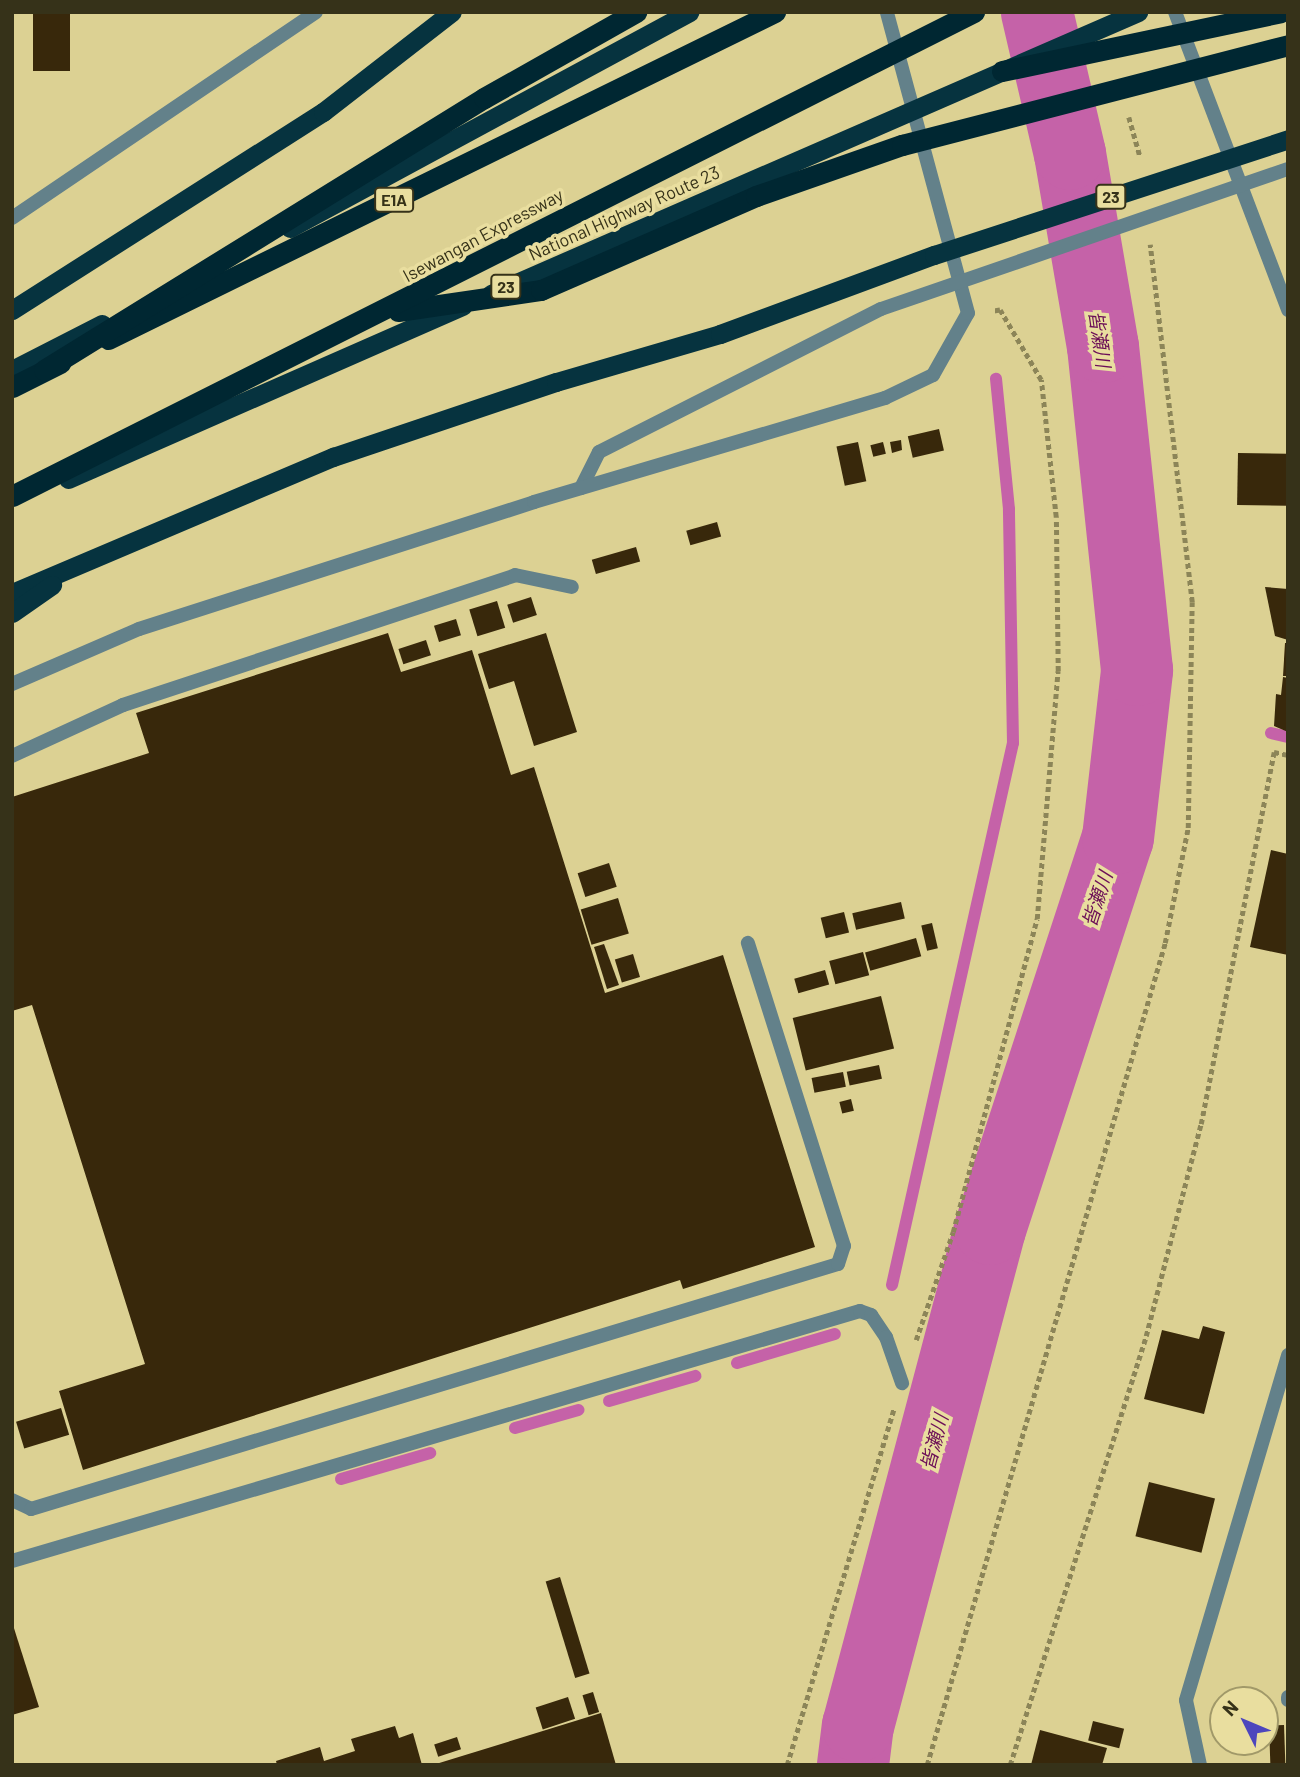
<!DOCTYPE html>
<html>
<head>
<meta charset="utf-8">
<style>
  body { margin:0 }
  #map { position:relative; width:1300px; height:1777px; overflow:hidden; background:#dcd193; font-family:Barlow,"Noto Sans JP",sans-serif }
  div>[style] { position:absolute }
  .stream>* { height:12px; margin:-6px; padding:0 6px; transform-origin:6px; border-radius:6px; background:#c562a8 }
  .river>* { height:72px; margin:-36px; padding:0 36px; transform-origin:36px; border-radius:36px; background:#c562a8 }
  .building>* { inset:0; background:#38280b; transform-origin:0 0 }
  .path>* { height:4.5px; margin-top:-2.25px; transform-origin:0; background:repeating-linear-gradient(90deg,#8c8558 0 5px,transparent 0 8.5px) }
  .service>* { height:14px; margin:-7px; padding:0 7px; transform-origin:7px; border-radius:7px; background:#63818a }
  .minor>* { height:14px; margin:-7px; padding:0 7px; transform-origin:7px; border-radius:7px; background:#63818a }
  .trunk>* { height:19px; margin:-9.5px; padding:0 9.5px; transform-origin:9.5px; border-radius:9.5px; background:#06333f }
  .motorway>* { height:21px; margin:-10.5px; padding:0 10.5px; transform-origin:10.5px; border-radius:10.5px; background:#002732 }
  .minor-bridge>* { height:14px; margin:-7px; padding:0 7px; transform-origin:7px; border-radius:7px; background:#63818a }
  .trunk-bridge>* { height:19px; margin:-9.5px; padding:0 9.5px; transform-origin:9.5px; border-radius:9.5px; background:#06333f }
  .motorway-bridge>* { height:21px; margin:-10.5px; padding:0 10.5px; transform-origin:10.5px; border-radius:10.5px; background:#002732 }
  span { translate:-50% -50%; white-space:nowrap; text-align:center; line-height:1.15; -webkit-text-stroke:7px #e9de9f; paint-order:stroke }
  .shield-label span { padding:2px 5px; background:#e9de9f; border:2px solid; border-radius:5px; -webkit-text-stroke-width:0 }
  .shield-label { font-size:16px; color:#363219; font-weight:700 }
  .street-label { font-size:18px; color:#363219 }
  .water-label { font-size:19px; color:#6c0f57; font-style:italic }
  .frame { position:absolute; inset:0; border:14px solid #363219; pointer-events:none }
  .north { position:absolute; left:1209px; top:1686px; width:70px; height:70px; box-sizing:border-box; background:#e9de9f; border:2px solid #a19969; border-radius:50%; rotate:313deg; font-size:19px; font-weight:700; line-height:28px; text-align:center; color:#363219 }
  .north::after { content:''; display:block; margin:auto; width:24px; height:32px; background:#4d46bd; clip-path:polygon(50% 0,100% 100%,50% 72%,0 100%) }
</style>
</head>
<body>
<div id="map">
  <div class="stream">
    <div style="left:1271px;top:733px;width:17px;rotate:13deg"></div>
    <div style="left:892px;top:1285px;width:555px;rotate:-77.42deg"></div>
    <div style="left:1013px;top:743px;width:234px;rotate:-91deg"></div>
    <div style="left:1009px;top:509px;width:131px;rotate:-95.7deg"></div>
    <div style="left:737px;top:1363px;width:102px;rotate:-16.5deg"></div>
    <div style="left:609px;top:1401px;width:90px;rotate:-16.2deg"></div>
    <div style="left:515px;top:1428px;width:66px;rotate:-15.9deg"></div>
    <div style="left:341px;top:1479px;width:93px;rotate:-16.3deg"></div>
  </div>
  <div class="river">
    <div style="left:853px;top:1765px;width:39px;rotate:-83deg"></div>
    <div style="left:858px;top:1726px;width:514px;rotate:-75.13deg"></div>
    <div style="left:990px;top:1229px;width:411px;rotate:-71.9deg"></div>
    <div style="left:1118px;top:838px;width:169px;rotate:-83.5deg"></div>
    <div style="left:1137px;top:670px;width:325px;rotate:-96deg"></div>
    <div style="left:1103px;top:347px;width:196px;rotate:-99.7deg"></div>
    <div style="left:1070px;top:154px;width:146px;rotate:-103.1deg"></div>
  </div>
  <div class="building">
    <div style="left:33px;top:12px;width:37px;height:59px"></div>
    <div style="left:939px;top:429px;width:22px;height:32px;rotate:77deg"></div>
    <div style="clip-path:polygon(901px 440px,902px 450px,892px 453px,890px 442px)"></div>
    <div style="left:858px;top:442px;width:40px;height:22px;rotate:78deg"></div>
    <div style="left:883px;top:442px;width:12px;height:13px;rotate:76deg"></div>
    <div style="left:1238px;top:453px;width:50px;height:52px;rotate:1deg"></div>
    <div style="left:717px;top:522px;width:15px;height:32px;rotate:74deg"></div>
    <div style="left:636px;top:547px;width:15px;height:46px;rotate:74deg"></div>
    <div style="clip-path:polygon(1265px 587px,1288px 589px,1288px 640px,1275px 636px)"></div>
    <div style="left:531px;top:597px;width:19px;height:25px;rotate:72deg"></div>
    <div style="left:497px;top:601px;width:28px;height:29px;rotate:73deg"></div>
    <div style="left:456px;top:619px;width:17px;height:23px;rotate:73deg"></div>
    <div style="clip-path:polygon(388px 633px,401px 672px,472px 650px,511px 775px,534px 767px,605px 993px,723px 955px,815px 1247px,683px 1289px,680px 1280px,83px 1470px,59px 1391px,145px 1364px,32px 1005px,12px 1011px,12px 797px,149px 753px,136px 713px)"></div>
    <div style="clip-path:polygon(546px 633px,577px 732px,534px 746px,514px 681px,489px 689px,478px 654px)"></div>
    <div style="left:426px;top:640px;width:16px;height:29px;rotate:72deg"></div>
    <div style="clip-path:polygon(1285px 643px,1288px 643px,1288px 676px,1283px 676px)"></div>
    <div style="clip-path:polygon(1283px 677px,1288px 678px,1288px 732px,1274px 726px,1276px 694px,1281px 695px)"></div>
    <div style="clip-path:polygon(1271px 850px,1288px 854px,1288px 955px,1250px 947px)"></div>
    <div style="left:609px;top:863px;width:25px;height:33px;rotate:72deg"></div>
    <div style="left:618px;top:898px;width:37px;height:39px;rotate:73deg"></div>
    <div style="left:901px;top:902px;width:17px;height:50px;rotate:77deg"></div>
    <div style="left:844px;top:912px;width:21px;height:24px;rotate:76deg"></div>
    <div style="left:932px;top:923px;width:26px;height:11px;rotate:77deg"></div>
    <div style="left:916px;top:938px;width:19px;height:53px;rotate:74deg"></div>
    <div style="clip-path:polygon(604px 944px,619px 985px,607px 989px,594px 947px)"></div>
    <div style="left:863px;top:952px;width:24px;height:35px;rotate:75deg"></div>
    <div style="left:633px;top:954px;width:24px;height:19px;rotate:73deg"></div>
    <div style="left:825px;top:970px;width:15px;height:32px;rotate:74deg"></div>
    <div style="left:881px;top:996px;width:54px;height:91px;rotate:76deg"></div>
    <div style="left:879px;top:1065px;width:14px;height:33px;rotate:78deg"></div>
    <div style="left:843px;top:1072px;width:15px;height:32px;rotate:79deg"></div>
    <div style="left:851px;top:1099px;width:12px;height:12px;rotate:76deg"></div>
    <div style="clip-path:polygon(1203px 1326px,1225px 1332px,1204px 1414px,1144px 1399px,1162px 1330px,1199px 1339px)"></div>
    <div style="left:61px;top:1408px;width:28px;height:47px;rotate:73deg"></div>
    <div style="left:1149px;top:1482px;width:68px;height:56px;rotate:14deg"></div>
    <div style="left:560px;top:1577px;width:101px;height:15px;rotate:73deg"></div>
    <div style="clip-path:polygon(12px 1622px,39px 1707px,12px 1715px)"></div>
    <div style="left:593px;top:1692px;width:21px;height:11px;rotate:73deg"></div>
    <div style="left:568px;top:1697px;width:23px;height:34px;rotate:72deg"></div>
    <div style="clip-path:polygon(601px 1713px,616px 1765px,436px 1765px,436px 1764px)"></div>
    <div style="left:1093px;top:1721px;width:32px;height:20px;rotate:14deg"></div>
    <div style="left:1284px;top:1725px;width:38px;height:15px;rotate:88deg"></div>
    <div style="clip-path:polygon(395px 1726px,399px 1738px,413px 1733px,422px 1765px,277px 1765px,276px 1761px,320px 1747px,324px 1761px,355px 1751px,351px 1739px)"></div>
    <div style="clip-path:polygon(1040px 1730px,1107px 1748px,1102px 1765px,1031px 1765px)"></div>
    <div style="left:457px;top:1737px;width:13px;height:24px;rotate:72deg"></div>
  </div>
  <div class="path">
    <div style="left:1129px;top:117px;width:41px;rotate:74.2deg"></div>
    <div style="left:916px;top:1340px;width:114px;rotate:-71.1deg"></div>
    <div style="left:953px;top:1232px;width:324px;rotate:-75deg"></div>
    <div style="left:1037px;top:919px;width:249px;rotate:-85.2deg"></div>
    <div style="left:1058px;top:671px;width:154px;rotate:-90.7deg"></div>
    <div style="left:1056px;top:517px;width:138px;rotate:-96.2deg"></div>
    <div style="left:1041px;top:380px;width:81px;rotate:-120.4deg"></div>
    <div style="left:1000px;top:310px;width:6px;rotate:171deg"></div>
    <div style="left:787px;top:1765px;width:373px;rotate:-73.3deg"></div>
    <div style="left:927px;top:1765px;width:856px;rotate:-73.85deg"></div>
    <div style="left:1165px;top:943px;width:117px;rotate:-78.7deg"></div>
    <div style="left:1188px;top:828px;width:226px;rotate:-89deg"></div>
    <div style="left:1192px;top:602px;width:360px;rotate:-96.7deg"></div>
    <div style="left:1010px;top:1765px;width:450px;rotate:-72.4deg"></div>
    <div style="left:1146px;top:1336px;width:219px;rotate:-75.5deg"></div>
    <div style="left:1201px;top:1124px;width:379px;rotate:-78.9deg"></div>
    <div style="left:1274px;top:752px;width:14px;rotate:12deg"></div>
  </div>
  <div class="service">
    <div style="left:12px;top:756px;width:122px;rotate:-24.7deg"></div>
    <div style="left:123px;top:705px;width:413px;rotate:-18.3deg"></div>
    <div style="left:515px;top:575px;width:58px;rotate:11.9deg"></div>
    <div style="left:12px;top:1500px;width:21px;rotate:25deg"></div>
    <div style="left:31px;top:1509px;width:843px;rotate:-16.89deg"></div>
    <div style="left:838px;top:1264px;width:19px;rotate:-72deg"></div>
    <div style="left:844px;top:1246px;width:318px;rotate:-107.6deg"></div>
    <div style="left:1288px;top:1697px;width:3px;rotate:90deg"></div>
    <div style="left:1200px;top:1765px;width:66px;rotate:-102.2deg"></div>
    <div style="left:1186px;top:1700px;width:360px;rotate:-73.5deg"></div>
  </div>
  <div class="minor">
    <div style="left:1175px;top:12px;width:319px;rotate:69.2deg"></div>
    <div style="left:12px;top:218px;width:367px;rotate:-34.1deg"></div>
    <div style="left:581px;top:488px;width:40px;rotate:-63.4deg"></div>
    <div style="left:599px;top:452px;width:316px;rotate:-26.9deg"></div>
    <div style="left:12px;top:684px;width:138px;rotate:-23.4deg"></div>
    <div style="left:139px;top:629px;width:415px;rotate:-17.8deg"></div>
    <div style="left:534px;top:502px;width:366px;rotate:-16.5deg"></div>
    <div style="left:885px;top:398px;width:53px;rotate:-25.6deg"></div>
    <div style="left:933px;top:375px;width:71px;rotate:-60.6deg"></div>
    <div style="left:968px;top:313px;width:312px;rotate:-105.1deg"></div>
    <div style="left:12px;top:1561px;width:884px;rotate:-16.43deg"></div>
    <div style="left:860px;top:1311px;width:12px;rotate:20deg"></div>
    <div style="left:871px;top:1315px;width:27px;rotate:56deg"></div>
    <div style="left:886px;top:1337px;width:49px;rotate:70.8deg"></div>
  </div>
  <div class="trunk">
    <div style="left:290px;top:228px;width:454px;rotate:-28.4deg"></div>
    <div style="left:12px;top:310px;width:369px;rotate:-32.5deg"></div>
    <div style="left:323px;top:112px;width:163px;rotate:-37.8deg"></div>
    <div style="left:12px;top:370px;width:101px;rotate:-27.1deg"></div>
    <div style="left:12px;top:593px;width:349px;rotate:-23deg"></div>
    <div style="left:333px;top:457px;width:235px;rotate:-18.6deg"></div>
    <div style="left:556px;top:382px;width:171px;rotate:-16.3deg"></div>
    <div style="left:720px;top:334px;width:228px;rotate:-20.3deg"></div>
    <div style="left:12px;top:613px;width:49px;rotate:-35deg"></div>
  </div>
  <div class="motorway">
    <div style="left:108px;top:339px;width:743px;rotate:-26.12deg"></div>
    <div style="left:12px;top:387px;width:54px;rotate:-26.6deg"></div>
  </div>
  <div class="minor-bridge">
    <div style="left:881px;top:309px;width:430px;rotate:-19deg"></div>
  </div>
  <div class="trunk-bridge">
    <div style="left:934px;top:255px;width:373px;rotate:-18.1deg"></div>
    <div style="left:491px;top:294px;width:706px;rotate:-23.55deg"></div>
    <div style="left:68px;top:479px;width:431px;rotate:-23.7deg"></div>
  </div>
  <div class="motorway-bridge">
    <div style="left:1002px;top:71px;width:285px;rotate:-11.9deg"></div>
    <div style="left:398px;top:311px;width:145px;rotate:-8.4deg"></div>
    <div style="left:541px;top:290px;width:235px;rotate:-23.6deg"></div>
    <div style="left:756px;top:196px;width:155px;rotate:-19.3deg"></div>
    <div style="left:902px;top:145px;width:399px;rotate:-14.5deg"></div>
    <div style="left:44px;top:370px;width:517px;rotate:-31.72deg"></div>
    <div style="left:484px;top:98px;width:175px;rotate:-29.5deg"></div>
    <div style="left:12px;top:496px;width:1077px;rotate:-26.71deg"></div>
  </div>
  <div class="shield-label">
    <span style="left:1111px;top:197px">23</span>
    <span style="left:394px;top:200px">E1A</span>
    <span style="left:506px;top:287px">23</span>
  </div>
  <div class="street-label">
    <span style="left:624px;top:213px;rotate:-24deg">National Highway Route 23</span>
    <span style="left:483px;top:235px;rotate:-28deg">Isewangan Expressway</span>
  </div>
  <div class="water-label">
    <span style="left:1100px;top:339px;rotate:82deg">皆瀬川</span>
    <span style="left:1097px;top:899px;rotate:-72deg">皆瀬川</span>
    <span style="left:934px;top:1442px;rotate:-75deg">皆瀬川</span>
  </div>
  <div class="frame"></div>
  <div class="north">N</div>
</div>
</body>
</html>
